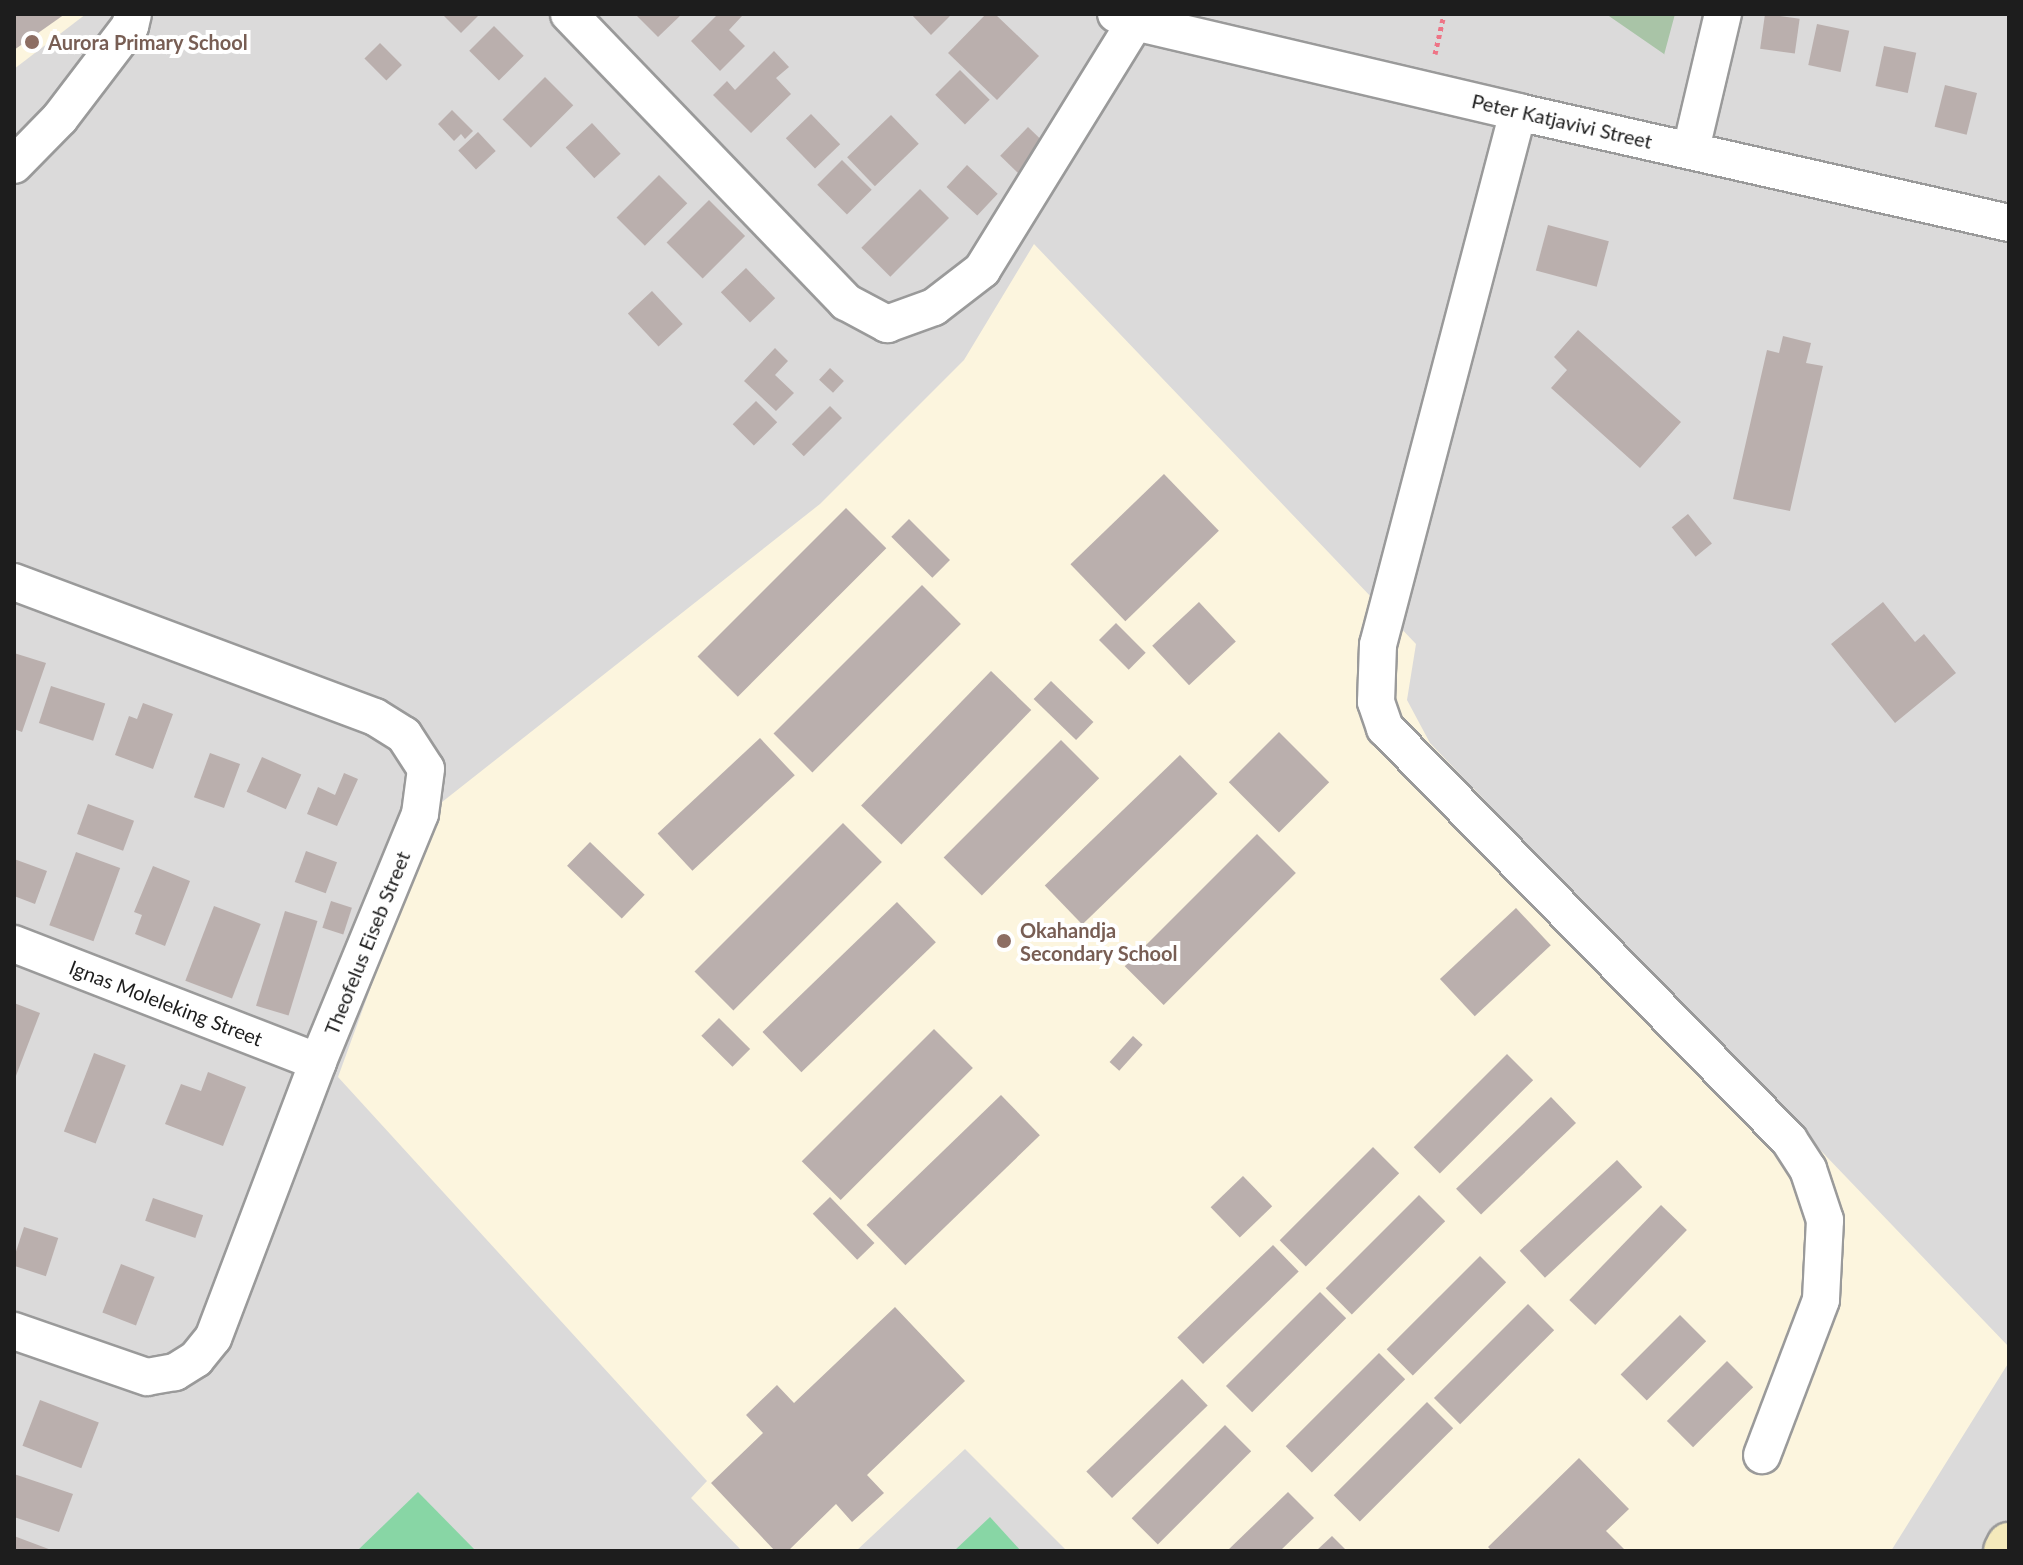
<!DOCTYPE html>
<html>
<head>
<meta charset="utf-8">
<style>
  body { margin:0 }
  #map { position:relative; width:2023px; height:1565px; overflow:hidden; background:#ede8e4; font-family:Lato,sans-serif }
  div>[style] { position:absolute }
  .residential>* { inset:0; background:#dbdada; transform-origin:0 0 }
  .education>* { inset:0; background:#fcf5de }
  .cemetery>* { inset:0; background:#a9c4a7 }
  .pitch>* { inset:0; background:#88d6a5 }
  .building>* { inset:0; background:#baafad; transform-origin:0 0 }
  .path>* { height:5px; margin-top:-2.5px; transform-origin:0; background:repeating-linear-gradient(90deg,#ee7486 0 4px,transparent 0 8px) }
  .roads { filter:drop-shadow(2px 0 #9a9a9a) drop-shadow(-2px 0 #9a9a9a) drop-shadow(0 2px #9a9a9a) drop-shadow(0 -2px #9a9a9a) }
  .street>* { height:36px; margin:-18px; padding:0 18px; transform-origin:18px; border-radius:18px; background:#fff }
  .secondary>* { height:44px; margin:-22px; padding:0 22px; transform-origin:22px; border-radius:22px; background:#f4e9bb }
  .dots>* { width:22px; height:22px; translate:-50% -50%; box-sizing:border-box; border:4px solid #fff; border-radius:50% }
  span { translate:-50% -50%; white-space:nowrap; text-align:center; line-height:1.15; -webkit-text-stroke:8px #fff; paint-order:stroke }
  .education-label { font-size:20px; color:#785e54; font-weight:700 }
  .left { translate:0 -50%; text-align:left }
  .street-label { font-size:20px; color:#1d1d1d }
  .frame { position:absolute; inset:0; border:16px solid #1d1d1d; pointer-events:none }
</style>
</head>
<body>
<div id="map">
  <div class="residential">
    <div style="left:14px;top:14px;width:1995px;height:1537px"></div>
  </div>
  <div class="education">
    <div style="clip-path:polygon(14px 14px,86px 14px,14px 69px)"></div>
    <div style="clip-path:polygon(1034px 244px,1416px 644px,1407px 700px,1430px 743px,2009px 1347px,2009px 1362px,1891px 1551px,1067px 1551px,965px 1449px,856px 1551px,742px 1551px,691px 1498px,707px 1481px,338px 1077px,437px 806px,820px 504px,964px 360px)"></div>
  </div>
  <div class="cemetery">
    <div style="clip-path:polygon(1606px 14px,1675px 14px,1664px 55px,1664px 54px)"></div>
  </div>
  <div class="pitch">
    <div style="clip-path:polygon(418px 1492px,476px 1551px,357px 1551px)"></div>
    <div style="clip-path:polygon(990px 1517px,1021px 1551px,954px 1551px)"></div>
  </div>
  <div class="building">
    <div style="clip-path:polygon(14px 14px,65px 14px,14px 50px)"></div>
    <div style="clip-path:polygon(442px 14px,480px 14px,461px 33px)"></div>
    <div style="clip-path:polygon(635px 14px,682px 14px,658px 37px)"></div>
    <div style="clip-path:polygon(718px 14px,742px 16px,729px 30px,745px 46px,720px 71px,691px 41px)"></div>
    <div style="clip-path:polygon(911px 14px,952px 14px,931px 35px)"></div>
    <div style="clip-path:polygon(986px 14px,995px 14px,1039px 56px,997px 100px,948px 53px)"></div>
    <div style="left:1765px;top:14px;width:35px;height:35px;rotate:8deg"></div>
    <div style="left:1817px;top:24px;width:33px;height:42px;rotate:12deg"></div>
    <div style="left:494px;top:26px;width:42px;height:35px;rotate:45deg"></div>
    <div style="left:380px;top:43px;width:31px;height:22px;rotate:45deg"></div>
    <div style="left:1884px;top:46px;width:33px;height:41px;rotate:12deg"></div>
    <div style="clip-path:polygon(774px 51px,789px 67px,776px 78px,791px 94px,751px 133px,713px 95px,727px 81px,735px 90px)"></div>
    <div style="left:960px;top:70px;width:42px;height:35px;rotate:45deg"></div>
    <div style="left:545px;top:77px;width:40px;height:60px;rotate:45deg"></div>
    <div style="left:1945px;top:85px;width:33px;height:43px;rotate:14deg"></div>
    <div style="clip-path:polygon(452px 110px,473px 131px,465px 139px,461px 134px,454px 141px,438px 124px)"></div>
    <div style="left:811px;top:114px;width:42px;height:35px;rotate:46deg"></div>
    <div style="left:891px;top:115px;width:40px;height:61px;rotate:46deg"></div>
    <div style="left:592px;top:123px;width:42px;height:36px;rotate:47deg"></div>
    <div style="left:1028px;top:127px;width:33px;height:40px;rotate:44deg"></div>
    <div style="left:478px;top:132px;width:26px;height:27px;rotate:47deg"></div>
    <div style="left:842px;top:160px;width:42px;height:35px;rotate:45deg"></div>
    <div style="left:967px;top:165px;width:42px;height:30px;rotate:43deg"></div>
    <div style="left:659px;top:175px;width:40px;height:60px;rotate:45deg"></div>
    <div style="left:920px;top:189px;width:41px;height:83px;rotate:45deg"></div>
    <div style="left:709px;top:200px;width:51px;height:60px;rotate:45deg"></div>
    <div style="left:1548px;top:225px;width:63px;height:47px;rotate:15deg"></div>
    <div style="left:746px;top:268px;width:42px;height:35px;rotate:46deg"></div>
    <div style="left:652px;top:291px;width:45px;height:33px;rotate:47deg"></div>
    <div style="clip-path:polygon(1578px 330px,1681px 422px,1640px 468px,1551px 388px,1567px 370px,1554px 357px)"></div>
    <div style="clip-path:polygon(1783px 336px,1811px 343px,1806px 363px,1823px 366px,1790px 511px,1733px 499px,1767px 350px,1779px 353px)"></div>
    <div style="clip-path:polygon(775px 348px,788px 361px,775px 375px,794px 393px,776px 411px,744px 381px)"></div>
    <div style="left:830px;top:368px;width:19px;height:16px;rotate:43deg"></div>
    <div style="left:756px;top:401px;width:30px;height:33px;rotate:45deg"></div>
    <div style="left:830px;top:406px;width:17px;height:54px;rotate:45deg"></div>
    <div style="left:1164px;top:474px;width:79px;height:130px;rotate:46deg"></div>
    <div style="left:846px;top:508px;width:57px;height:210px;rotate:45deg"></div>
    <div style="left:1688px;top:514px;width:38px;height:21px;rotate:51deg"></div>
    <div style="left:909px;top:519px;width:58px;height:25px;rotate:45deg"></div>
    <div style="left:922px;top:585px;width:55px;height:210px;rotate:45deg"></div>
    <div style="left:1199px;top:602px;width:54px;height:64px;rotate:47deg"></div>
    <div style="clip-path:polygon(1883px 602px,1915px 642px,1924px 634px,1956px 673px,1895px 723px,1831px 644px)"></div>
    <div style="left:1116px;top:623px;width:42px;height:24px;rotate:45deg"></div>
    <div style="clip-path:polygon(14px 653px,46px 663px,22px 732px,14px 729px)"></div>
    <div style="left:991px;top:671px;width:56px;height:187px;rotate:44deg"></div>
    <div style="left:1051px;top:681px;width:59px;height:25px;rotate:44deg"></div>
    <div style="left:51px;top:686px;width:57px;height:39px;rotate:18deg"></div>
    <div style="clip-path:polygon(143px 703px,173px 714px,153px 769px,115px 755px,129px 716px,137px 719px)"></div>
    <div style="left:1279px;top:732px;width:71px;height:71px;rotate:45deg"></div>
    <div style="left:760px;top:738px;width:51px;height:140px;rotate:47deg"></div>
    <div style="left:1061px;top:740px;width:54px;height:166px;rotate:45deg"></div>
    <div style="left:210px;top:753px;width:32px;height:47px;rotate:20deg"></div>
    <div style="left:1180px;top:755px;width:54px;height:188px;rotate:46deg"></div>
    <div style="left:262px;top:757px;width:43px;height:38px;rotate:24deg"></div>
    <div style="clip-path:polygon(344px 773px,358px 779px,337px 826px,307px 814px,318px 787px,335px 795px)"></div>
    <div style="left:88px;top:804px;width:49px;height:32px;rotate:20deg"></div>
    <div style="left:843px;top:823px;width:55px;height:210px;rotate:45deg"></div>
    <div style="left:1257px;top:834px;width:55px;height:187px;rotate:45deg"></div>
    <div style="left:590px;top:842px;width:76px;height:33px;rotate:44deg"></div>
    <div style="left:306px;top:851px;width:33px;height:33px;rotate:20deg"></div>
    <div style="left:76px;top:852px;width:47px;height:78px;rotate:20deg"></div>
    <div style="clip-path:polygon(14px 859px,47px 871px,35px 904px,14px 896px)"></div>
    <div style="clip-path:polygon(153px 866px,190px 881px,165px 946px,135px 934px,142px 915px,134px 912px)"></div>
    <div style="left:331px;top:901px;width:22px;height:28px;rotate:18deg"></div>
    <div style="left:897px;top:902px;width:56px;height:187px;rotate:46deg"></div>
    <div style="left:214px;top:906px;width:50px;height:80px;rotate:21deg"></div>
    <div style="left:1516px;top:908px;width:51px;height:104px;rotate:47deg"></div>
    <div style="left:285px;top:911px;width:34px;height:99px;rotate:17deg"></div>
    <div style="clip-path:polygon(14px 1003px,40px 1013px,14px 1081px)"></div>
    <div style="left:719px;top:1018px;width:44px;height:25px;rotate:45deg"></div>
    <div style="left:934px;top:1029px;width:55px;height:187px;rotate:45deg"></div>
    <div style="left:1133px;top:1036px;width:13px;height:35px;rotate:42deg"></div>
    <div style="left:94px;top:1053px;width:34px;height:84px;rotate:21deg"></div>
    <div style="left:1507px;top:1054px;width:37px;height:132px;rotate:45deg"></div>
    <div style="clip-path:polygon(208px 1072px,246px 1087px,223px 1146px,165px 1124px,181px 1084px,201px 1091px)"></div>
    <div style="left:1001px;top:1095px;width:56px;height:187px;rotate:46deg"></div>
    <div style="left:1551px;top:1097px;width:36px;height:132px;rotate:46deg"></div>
    <div style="left:1373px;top:1147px;width:37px;height:132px;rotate:45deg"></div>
    <div style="left:1617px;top:1160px;width:37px;height:133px;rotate:47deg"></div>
    <div style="left:1243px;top:1176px;width:42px;height:45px;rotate:46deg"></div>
    <div style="left:1419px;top:1195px;width:37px;height:132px;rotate:45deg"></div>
    <div style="left:830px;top:1197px;width:64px;height:24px;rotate:46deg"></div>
    <div style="left:153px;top:1198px;width:53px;height:24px;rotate:19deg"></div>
    <div style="left:1661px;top:1205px;width:36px;height:132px;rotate:44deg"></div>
    <div style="left:24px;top:1227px;width:36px;height:40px;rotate:18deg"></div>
    <div style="left:1273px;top:1245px;width:37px;height:133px;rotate:46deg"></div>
    <div style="left:1480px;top:1256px;width:37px;height:132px;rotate:45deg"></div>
    <div style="left:121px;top:1264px;width:36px;height:52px;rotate:21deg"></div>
    <div style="left:1320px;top:1292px;width:37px;height:133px;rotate:45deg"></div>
    <div style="left:1528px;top:1304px;width:37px;height:133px;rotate:45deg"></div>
    <div style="clip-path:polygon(895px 1307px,965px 1381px,867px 1475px,884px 1493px,852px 1522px,836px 1504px,788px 1551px,775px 1551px,711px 1483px,763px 1433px,746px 1415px,777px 1385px,794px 1403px)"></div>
    <div style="left:1680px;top:1315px;width:37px;height:84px;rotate:45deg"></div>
    <div style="left:1379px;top:1353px;width:37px;height:132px;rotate:45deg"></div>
    <div style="left:1727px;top:1361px;width:37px;height:85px;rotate:45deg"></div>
    <div style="left:1182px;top:1379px;width:37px;height:133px;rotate:46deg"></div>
    <div style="left:40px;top:1400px;width:63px;height:49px;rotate:21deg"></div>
    <div style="left:1427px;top:1402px;width:37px;height:132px;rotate:45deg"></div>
    <div style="left:1225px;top:1425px;width:37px;height:132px;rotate:45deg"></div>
    <div style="clip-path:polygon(1579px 1458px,1629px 1509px,1606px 1531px,1626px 1551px,1492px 1551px,1488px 1547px)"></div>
    <div style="clip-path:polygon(14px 1474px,73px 1494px,59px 1532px,14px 1517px)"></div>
    <div style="clip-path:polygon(1288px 1492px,1314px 1518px,1280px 1551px,1227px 1551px)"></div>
    <div style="clip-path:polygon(14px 1536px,54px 1551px,14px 1551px)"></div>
    <div style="clip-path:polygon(1332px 1536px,1347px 1551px,1316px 1551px)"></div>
  </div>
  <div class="path">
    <div style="left:1435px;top:54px;width:41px;rotate:-77.3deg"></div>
  </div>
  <div class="roads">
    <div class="street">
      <div style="left:569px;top:14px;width:400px;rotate:46.1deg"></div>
      <div style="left:846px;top:302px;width:47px;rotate:28.2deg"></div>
      <div style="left:887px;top:324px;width:50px;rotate:-19.9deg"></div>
      <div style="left:934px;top:307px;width:61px;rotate:-37.6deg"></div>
      <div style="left:982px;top:270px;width:291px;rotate:-58.3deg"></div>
      <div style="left:1116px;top:14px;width:21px;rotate:23deg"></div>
      <div style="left:1135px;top:22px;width:393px;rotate:13.2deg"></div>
      <div style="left:1518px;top:112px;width:503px;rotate:12.74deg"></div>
      <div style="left:1518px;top:112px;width:551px;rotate:104.72deg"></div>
      <div style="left:1378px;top:645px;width:57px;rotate:92deg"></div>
      <div style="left:1376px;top:702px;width:28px;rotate:71deg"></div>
      <div style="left:1385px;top:728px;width:577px;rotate:45.56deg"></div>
      <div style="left:1789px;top:1140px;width:35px;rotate:57deg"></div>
      <div style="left:1808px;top:1169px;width:54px;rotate:71.6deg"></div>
      <div style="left:1825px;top:1220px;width:80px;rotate:92.9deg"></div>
      <div style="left:1821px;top:1300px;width:166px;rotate:110.8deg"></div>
      <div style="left:1691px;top:149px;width:139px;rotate:-76.7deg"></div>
      <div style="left:14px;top:165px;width:66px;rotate:-45.6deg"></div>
      <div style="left:60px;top:118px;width:116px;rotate:-52.7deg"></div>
      <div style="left:130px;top:26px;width:12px;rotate:-76deg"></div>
      <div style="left:14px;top:582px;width:385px;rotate:20.5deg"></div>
      <div style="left:375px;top:717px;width:34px;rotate:32deg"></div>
      <div style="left:404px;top:735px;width:40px;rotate:57.1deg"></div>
      <div style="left:426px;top:769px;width:45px;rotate:97.6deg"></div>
      <div style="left:420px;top:814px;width:268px;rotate:112.4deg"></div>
      <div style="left:318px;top:1062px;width:295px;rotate:110.8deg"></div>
      <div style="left:213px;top:1338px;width:27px;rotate:129deg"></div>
      <div style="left:196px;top:1359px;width:25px;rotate:148deg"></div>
      <div style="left:175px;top:1372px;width:28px;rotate:170deg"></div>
      <div style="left:147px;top:1377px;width:141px;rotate:-160.9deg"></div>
      <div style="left:14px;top:944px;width:326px;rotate:21.2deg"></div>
    </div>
    <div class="secondary">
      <div style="left:2006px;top:1551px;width:7px;rotate:-63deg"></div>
    </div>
  </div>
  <div class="dots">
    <div style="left:32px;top:42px;background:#8d6e63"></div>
    <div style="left:1004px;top:941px;background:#8d6e63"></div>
  </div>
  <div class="education-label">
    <span class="left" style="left:48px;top:42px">Aurora Primary School</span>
    <span class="left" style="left:1020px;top:942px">Okahandja<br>Secondary School</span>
  </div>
  <div class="street-label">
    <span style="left:1562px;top:121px;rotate:13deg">Peter Katjavivi Street</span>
    <span style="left:367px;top:943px;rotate:-68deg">Theofelus Eiseb Street</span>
    <span style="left:166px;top:1003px;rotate:21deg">Ignas Moleleking Street</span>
  </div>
  <div class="frame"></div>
</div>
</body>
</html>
